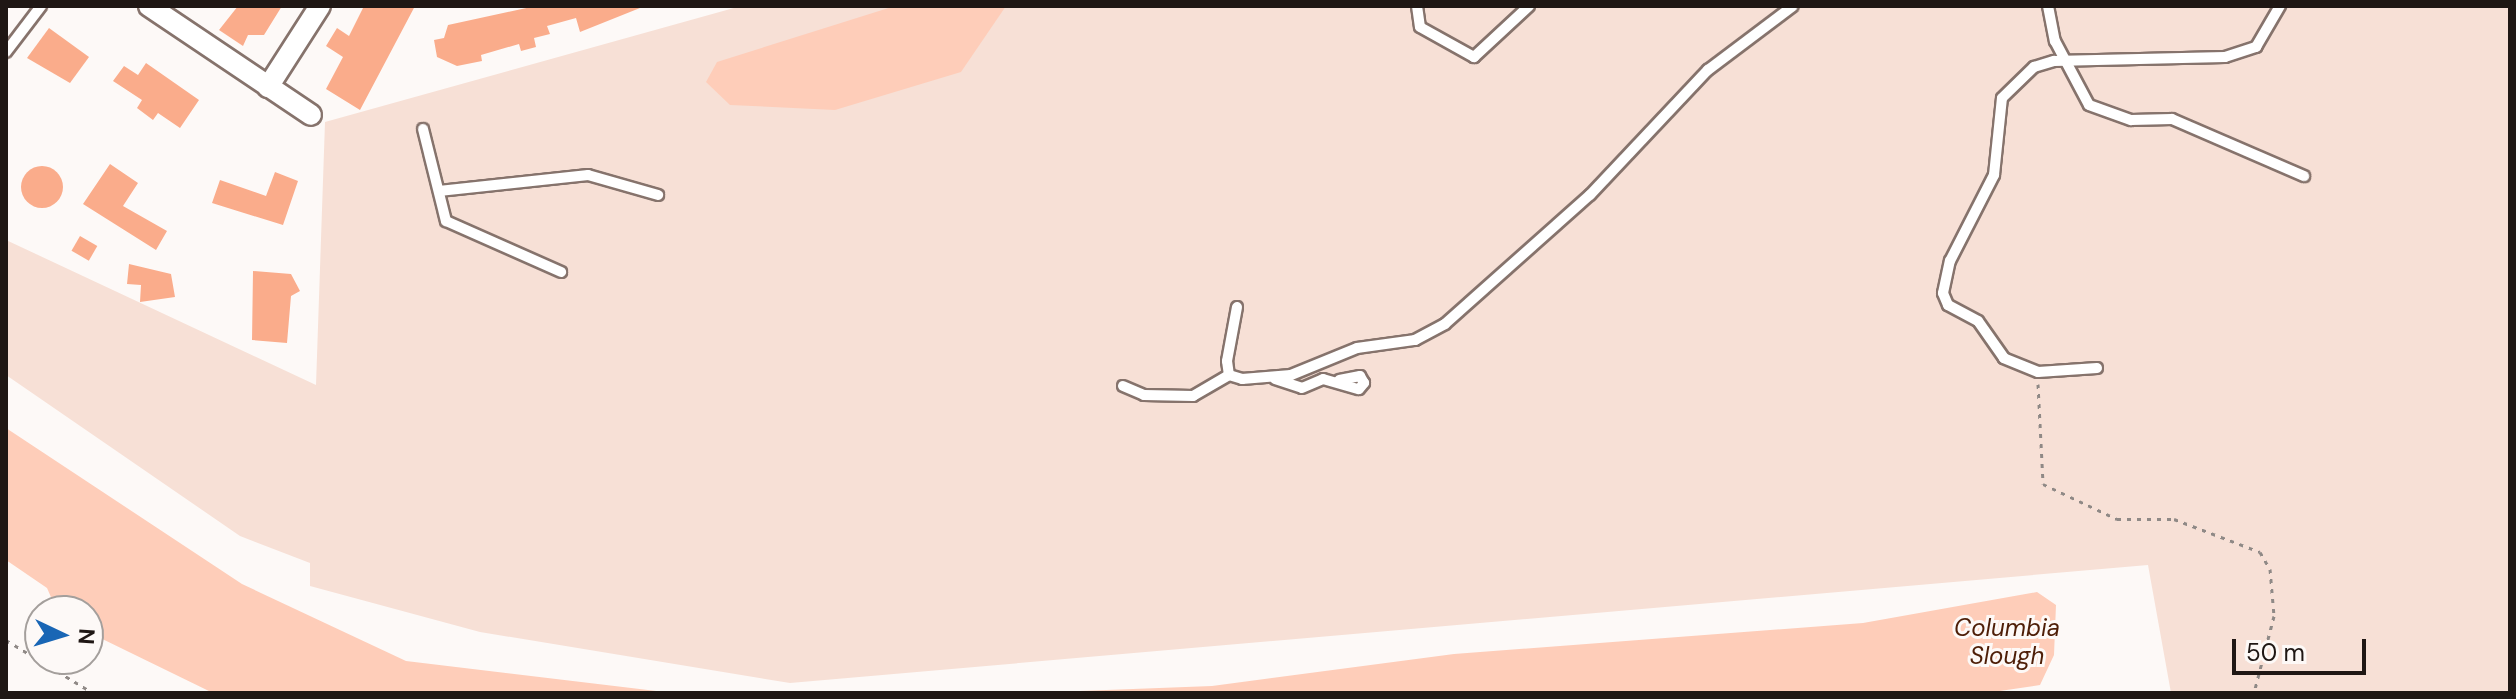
<!DOCTYPE html>
<html>
<head>
<meta charset="utf-8">
<style>
  body { margin:0 }
  #map { position:relative; width:2516px; height:699px; overflow:hidden; background:#fdf9f7; font-family:"DM Sans",sans-serif }
  div>[style] { position:absolute }
  .green>* { inset:0; background:#f7e0d6 }
  .water>* { inset:0; background:#fecdb9 }
  .building>* { inset:0; background:#faac8b; transform-origin:0 0 }
  .round { border-radius:50% }
  .path>* { height:3px; margin-top:-1.5px; transform-origin:0; background:repeating-linear-gradient(90deg,#8f8986 0 4px,transparent 0 10px) }
  .roads { filter:drop-shadow(2px 0 #86736c) drop-shadow(-2px 0 #86736c) drop-shadow(0 2px #86736c) drop-shadow(0 -2px #86736c) }
  .lane>* { height:10px; margin:-5px; padding:0 5px; transform-origin:5px; border-radius:5px; background:#fff }
  .street>* { height:20px; margin:-10px; padding:0 10px; transform-origin:10px; border-radius:10px; background:#fff }
  span { translate:-50% -50%; white-space:nowrap; text-align:center; line-height:1.15; -webkit-text-stroke:6px #fdf9f7; paint-order:stroke }
  .water-label { font-size:24px; color:#4e1e07; font-style:italic }
  .frame { position:absolute; inset:0; border:8px solid #1f1714; pointer-events:none }
  .north { position:absolute; left:24px; top:595px; width:80px; height:80px; box-sizing:border-box; background:#fdf9f7; border:2px solid #a49f9c; border-radius:50%; rotate:94deg; font-size:22px; font-weight:700; line-height:32px; text-align:center; color:#1f1714 }
  .north::after { content:''; display:block; margin:auto; width:28px; height:36px; background:#1966b5; clip-path:polygon(50% 0,100% 100%,50% 72%,0 100%) }
  .scale { position:absolute; left:2232px; top:639px; width:134px; height:36px; box-sizing:border-box; border:4px solid #1f1714; border-top:0; padding-left:10px; font-size:24px; line-height:28px; white-space:nowrap; color:#1f1714; -webkit-text-stroke:6px #fdf9f7; paint-order:stroke }
</style>
</head>
<body>
<div id="map">
  <div class="green">
    <div style="clip-path:polygon(741px 6px,2510px 6px,2510px 693px,2171px 693px,2148px 565px,790px 683px,480px 632px,310px 586px,310px 563px,240px 536px,6px 375px,6px 240px,316px 385px,325px 122px)"></div>
  </div>
  <div class="water">
    <div style="clip-path:polygon(895px 6px,1006px 6px,961px 72px,835px 110px,730px 105px,706px 82px,717px 62px)"></div>
    <div style="clip-path:polygon(6px 428px,242px 584px,406px 661px,673px 693px,213px 693px,88px 632px,88px 611px,57px 611px,47px 588px,6px 560px)"></div>
    <div style="clip-path:polygon(2037px 592px,2056px 605px,2054px 655px,2040px 685px,1986px 693px,1027px 693px,1212px 686px,1454px 654px,1863px 623px)"></div>
  </div>
  <div class="building">
    <div style="clip-path:polygon(238px 6px,282px 6px,264px 35px,248px 35px,243px 46px,219px 30px)"></div>
    <div style="clip-path:polygon(364px 6px,415px 6px,360px 110px,326px 89px,343px 57px,326px 46px,337px 28px,349px 36px)"></div>
    <div style="clip-path:polygon(645px 6px,580px 32px,576px 18px,547px 26px,550px 34px,534px 38px,536px 47px,521px 51px,519px 44px,481px 55px,482px 61px,457px 66px,437px 57px,434px 40px,444px 38px,448px 25px,531px 7px)"></div>
    <div style="clip-path:polygon(49px 28px,89px 57px,70px 83px,27px 58px)"></div>
    <div style="clip-path:polygon(146px 63px,199px 100px,180px 128px,158px 113px,153px 120px,137px 108px,142px 100px,113px 81px,124px 66px,138px 75px)"></div>
    <div style="clip-path:polygon(110px 164px,138px 183px,123px 206px,167px 231px,156px 250px,83px 204px)"></div>
    <div class="round" style="left:21px;top:166px;width:42px;height:42px"></div>
    <div style="clip-path:polygon(275px 172px,298px 181px,283px 225px,212px 203px,220px 180px,266px 196px)"></div>
    <div style="left:80px;top:236px;width:20px;height:17px;rotate:30deg"></div>
    <div style="clip-path:polygon(129px 264px,171px 274px,175px 297px,140px 302px,141px 285px,127px 284px)"></div>
    <div style="clip-path:polygon(253px 271px,291px 274px,300px 291px,291px 296px,287px 343px,252px 340px)"></div>
  </div>
  <div class="path">
    <div style="left:2038px;top:384px;width:100px;rotate:87.1deg"></div>
    <div style="left:2043px;top:484px;width:82px;rotate:25.3deg"></div>
    <div style="left:2117px;top:519px;width:57px"></div>
    <div style="left:2174px;top:519px;width:92px;rotate:21deg"></div>
    <div style="left:2260px;top:552px;width:20px;rotate:60deg"></div>
    <div style="left:2270px;top:569px;width:47px;rotate:85.1deg"></div>
    <div style="left:2274px;top:616px;width:80px;rotate:104.6deg"></div>
    <div style="left:6px;top:640px;width:102px;rotate:31.3deg"></div>
  </div>
  <div class="roads">
    <div class="lane">
      <div style="left:1417px;top:6px;width:21px;rotate:82deg"></div>
      <div style="left:1420px;top:27px;width:62px;rotate:29.1deg"></div>
      <div style="left:1474px;top:57px;width:75px;rotate:-42.8deg"></div>
      <div style="left:2048px;top:6px;width:36px;rotate:79deg"></div>
      <div style="left:2055px;top:41px;width:72px;rotate:62deg"></div>
      <div style="left:2089px;top:105px;width:45px;rotate:19.7deg"></div>
      <div style="left:2131px;top:120px;width:41px;rotate:-1.4deg"></div>
      <div style="left:2172px;top:119px;width:144px;rotate:23.4deg"></div>
      <div style="left:6px;top:52px;width:58px;rotate:-52.7deg"></div>
      <div style="left:423px;top:129px;width:95px;rotate:76deg"></div>
      <div style="left:446px;top:221px;width:126px;rotate:23.9deg"></div>
      <div style="left:439px;top:191px;width:150px;rotate:-6.1deg"></div>
      <div style="left:588px;top:175px;width:73px;rotate:15.9deg"></div>
      <div style="left:1237px;top:307px;width:55px;rotate:100.5deg"></div>
      <div style="left:1227px;top:361px;width:14px;rotate:82deg"></div>
      <div style="left:1229px;top:375px;width:14px;rotate:17deg"></div>
      <div style="left:1242px;top:379px;width:49px;rotate:-4.7deg"></div>
      <div style="left:1291px;top:375px;width:71px;rotate:-22.2deg"></div>
      <div style="left:1357px;top:348px;width:59px;rotate:-7.9deg"></div>
      <div style="left:1415px;top:340px;width:34px;rotate:-28deg"></div>
      <div style="left:1445px;top:324px;width:194px;rotate:-41.7deg"></div>
      <div style="left:1590px;top:195px;width:172px;rotate:-46.7deg"></div>
      <div style="left:1708px;top:70px;width:106px;rotate:-37deg"></div>
      <div style="left:2097px;top:368px;width:59px;rotate:176.1deg"></div>
      <div style="left:2038px;top:372px;width:37px;rotate:-158deg"></div>
      <div style="left:2004px;top:358px;width:45px;rotate:-125.1deg"></div>
      <div style="left:1978px;top:321px;width:34px;rotate:-152deg"></div>
      <div style="left:1948px;top:305px;width:13px;rotate:-113deg"></div>
      <div style="left:1943px;top:293px;width:33px;rotate:-78deg"></div>
      <div style="left:1950px;top:261px;width:97px;rotate:-62.9deg"></div>
      <div style="left:1994px;top:175px;width:77px;rotate:-84.1deg"></div>
      <div style="left:2002px;top:98px;width:45px;rotate:-44.1deg"></div>
      <div style="left:2034px;top:67px;width:21px;rotate:-17deg"></div>
      <div style="left:2054px;top:61px;width:171px;rotate:-1.3deg"></div>
      <div style="left:2225px;top:57px;width:33px;rotate:-18deg"></div>
      <div style="left:2256px;top:47px;width:48px;rotate:-59.7deg"></div>
      <div style="left:1275px;top:379px;width:28px;rotate:18deg"></div>
      <div style="left:1302px;top:388px;width:23px;rotate:-23deg"></div>
      <div style="left:1323px;top:379px;width:37px;rotate:16deg"></div>
      <div style="left:1359px;top:389px;width:8px;rotate:-50deg"></div>
      <div style="left:1364px;top:383px;width:8px;rotate:-120deg"></div>
      <div style="left:1360px;top:376px;width:21px;rotate:169deg"></div>
      <div style="left:1123px;top:386px;width:23px;rotate:23deg"></div>
      <div style="left:1144px;top:395px;width:49px;rotate:1.2deg"></div>
      <div style="left:1193px;top:396px;width:42px;rotate:-30.3deg"></div>
    </div>
    <div class="street">
      <div style="left:149px;top:6px;width:195px;rotate:33.9deg"></div>
      <div style="left:268px;top:87px;width:96px;rotate:-57.3deg"></div>
    </div>
  </div>
  <div class="water-label">
    <span style="left:2007px;top:642px">Columbia<br>Slough</span>
  </div>
  <div class="frame"></div>
  <div class="north">N</div>
  <div class="scale">50 m</div>
</div>
</body>
</html>
